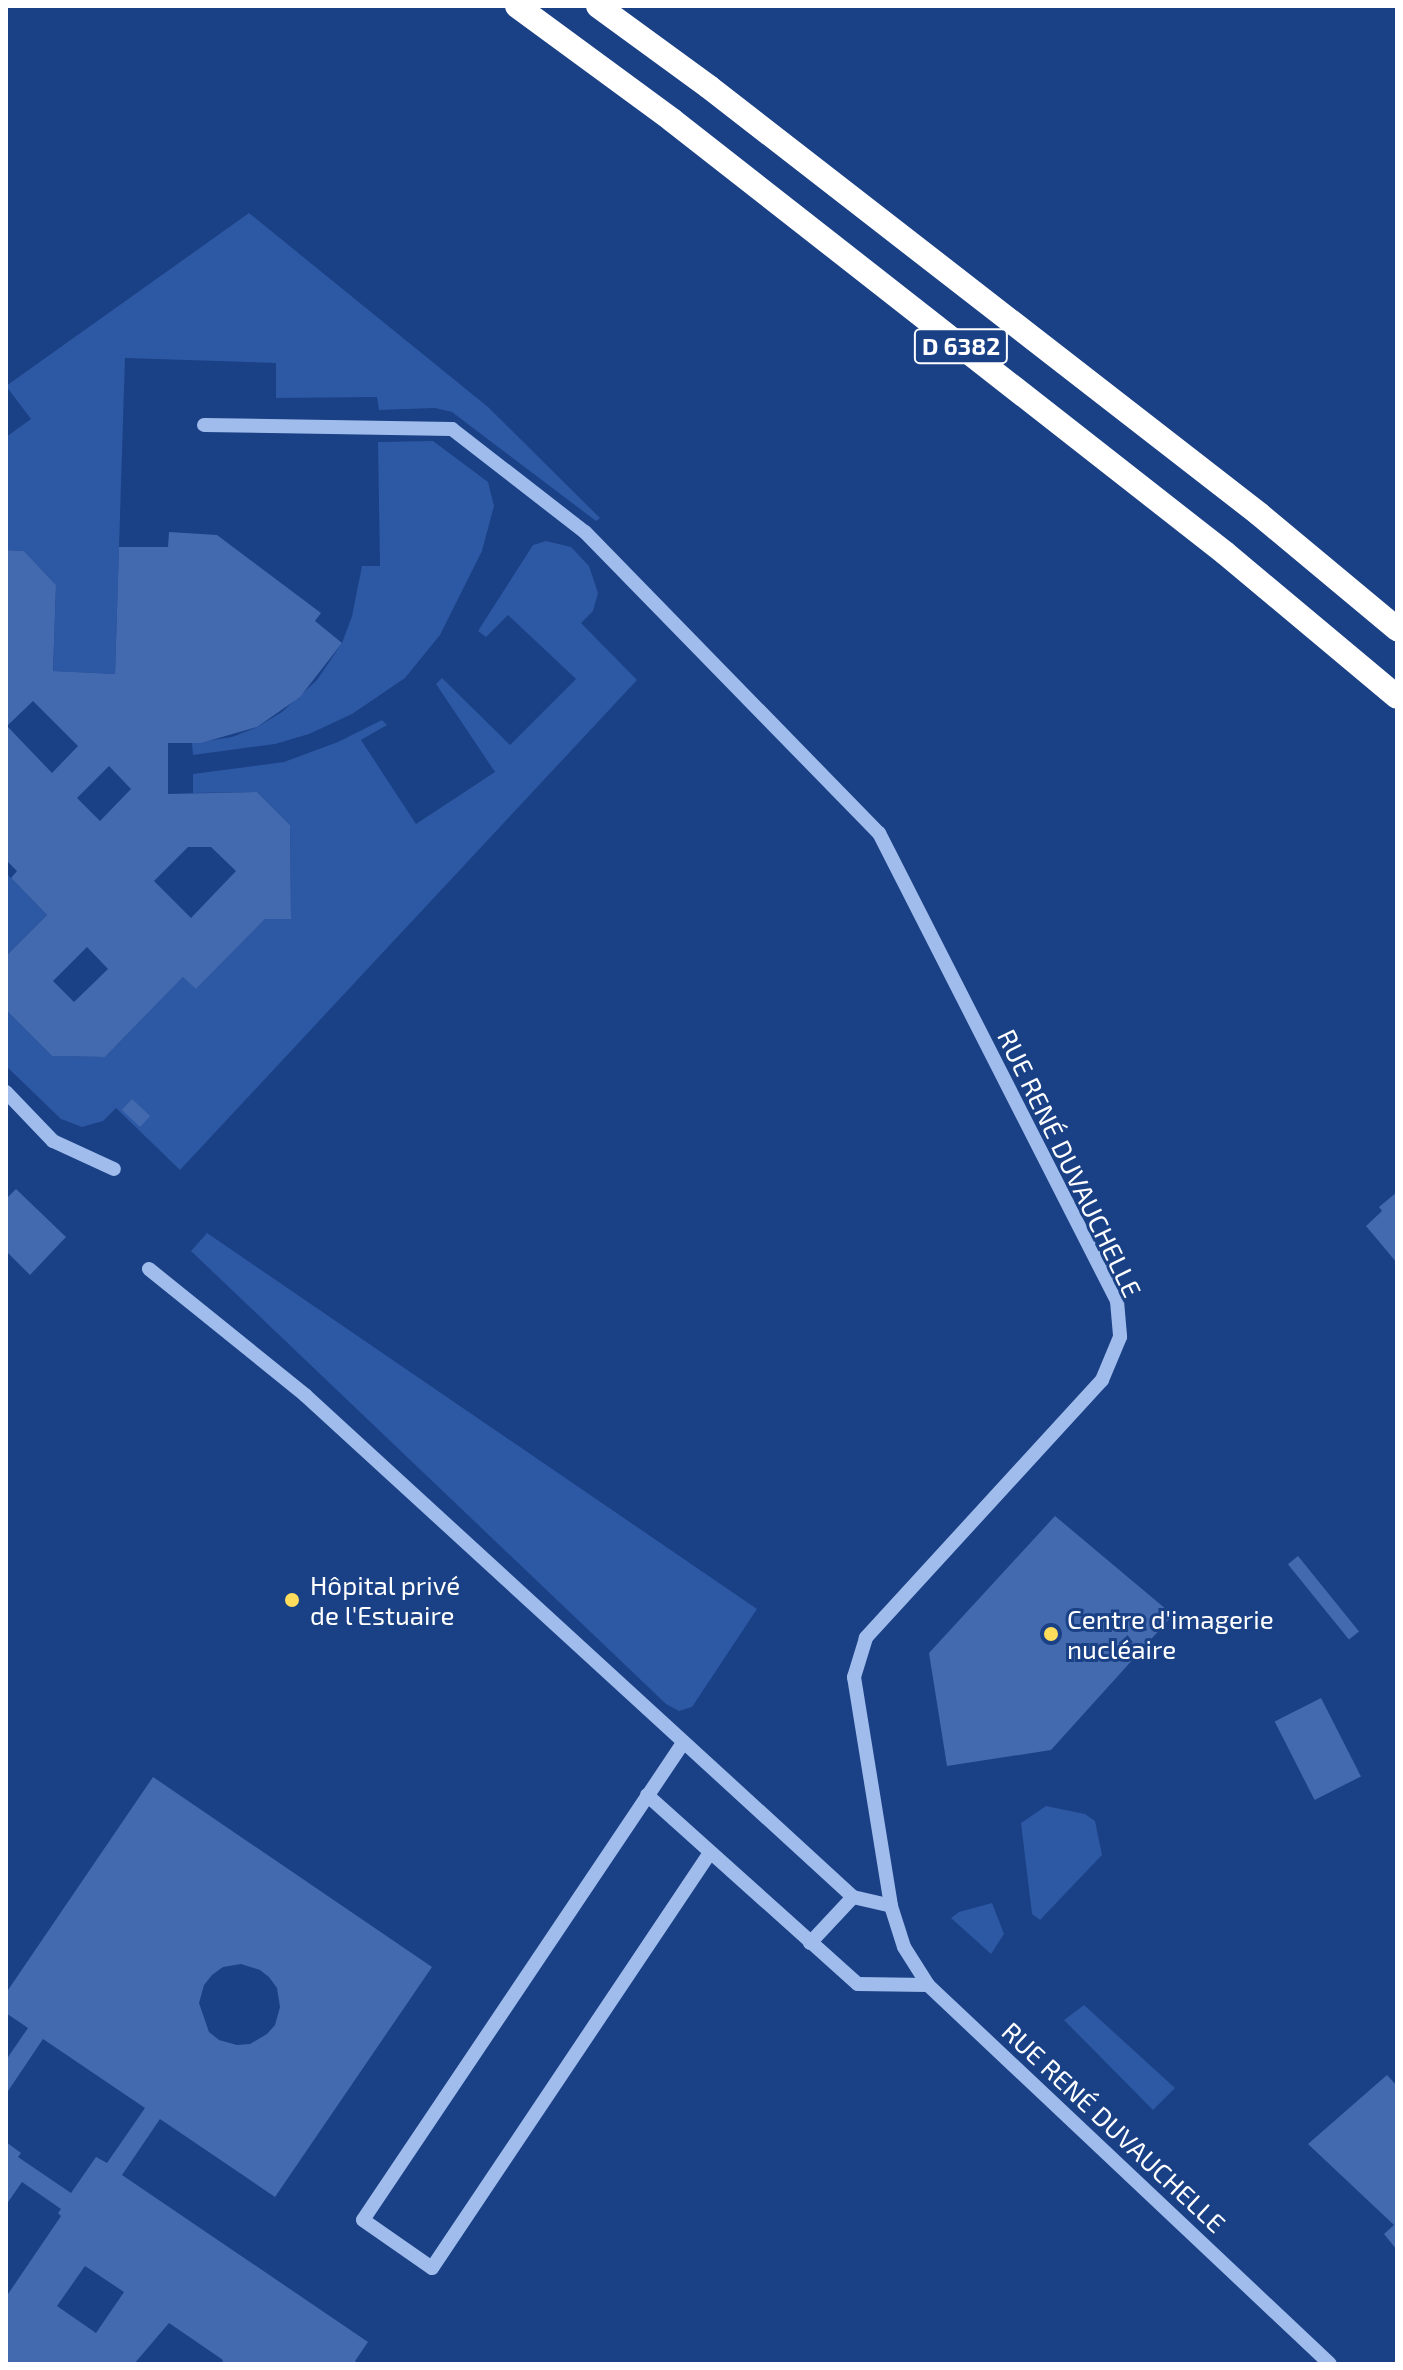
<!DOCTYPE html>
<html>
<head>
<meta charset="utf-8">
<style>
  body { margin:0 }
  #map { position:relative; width:1403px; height:2370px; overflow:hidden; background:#1a4085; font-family:"Exo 2",sans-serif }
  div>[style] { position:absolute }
  .green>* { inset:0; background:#2d58a3 }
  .building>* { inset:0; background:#4369af; transform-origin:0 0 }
  .minor>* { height:14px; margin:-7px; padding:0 7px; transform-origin:7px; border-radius:7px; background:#a0bcec }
  .highway>* { height:24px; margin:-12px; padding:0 12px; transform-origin:12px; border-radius:12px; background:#fff }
  .dots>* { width:22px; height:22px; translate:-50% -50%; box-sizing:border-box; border:4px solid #1a4085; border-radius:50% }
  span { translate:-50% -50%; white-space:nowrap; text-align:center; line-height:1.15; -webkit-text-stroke:6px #1a4085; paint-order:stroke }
  .shield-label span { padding:2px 6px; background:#1a4085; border:2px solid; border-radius:6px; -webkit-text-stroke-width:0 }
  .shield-label { font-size:24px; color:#fff; font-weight:700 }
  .street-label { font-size:26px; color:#fff }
  .poi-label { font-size:26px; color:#fff }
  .left { translate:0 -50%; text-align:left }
  .frame { position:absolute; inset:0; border:8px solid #fff; pointer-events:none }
</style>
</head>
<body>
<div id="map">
  <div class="green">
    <div style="clip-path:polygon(249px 213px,488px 407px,600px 518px,596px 521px,452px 412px,435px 408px,379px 410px,377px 397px,276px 398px,276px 363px,125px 358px,115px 674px,53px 671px,56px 585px,24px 551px,6px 550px,6px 437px,31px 419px,6px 386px)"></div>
    <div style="clip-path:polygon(433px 441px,488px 482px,494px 506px,482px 551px,440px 635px,405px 678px,352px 714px,309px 734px,275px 744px,193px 755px,192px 743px,232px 737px,257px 727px,282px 712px,317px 680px,342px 643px,352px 616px,362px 566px,380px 566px,378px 442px)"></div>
    <div style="clip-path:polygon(546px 541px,571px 547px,589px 566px,598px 593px,593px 611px,581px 623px,637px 680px,180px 1170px,116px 1108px,103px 1121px,82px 1127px,61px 1119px,6px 1066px,6px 1010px,52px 1056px,105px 1057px,183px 977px,197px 988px,265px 919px,291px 919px,290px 825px,257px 792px,193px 793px,193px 774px,284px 762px,338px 742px,382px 720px,387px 725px,361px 740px,416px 824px,495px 772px,436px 684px,442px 678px,510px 745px,576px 679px,508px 615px,486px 637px,478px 631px,533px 545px)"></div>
    <div style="clip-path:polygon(6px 873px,47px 915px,6px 956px)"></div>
    <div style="clip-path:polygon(207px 1233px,757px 1609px,692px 1707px,679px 1711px,666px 1704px,191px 1251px)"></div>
    <div style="clip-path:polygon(1046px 1806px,1085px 1814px,1095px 1821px,1102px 1855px,1040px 1920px,1032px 1914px,1021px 1823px)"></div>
    <div style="clip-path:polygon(992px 1903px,1004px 1934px,991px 1954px,951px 1918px,959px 1912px)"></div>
    <div style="clip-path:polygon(1084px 2005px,1175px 2088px,1153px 2110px,1064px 2020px)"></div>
  </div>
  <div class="building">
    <div style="clip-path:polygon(evenodd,169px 532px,217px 535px,321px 613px,315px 621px,342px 643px,300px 697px,257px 727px,201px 743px,168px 743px,168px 794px,257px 792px,290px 825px,291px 919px,265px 919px,196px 989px,183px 977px,105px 1057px,52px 1056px,6px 1010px,6px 956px,47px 915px,11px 878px,17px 871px,6px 860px,6px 550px,24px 551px,56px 585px,53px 671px,115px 674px,119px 547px,168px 547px,169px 532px,33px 701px,78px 746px,52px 773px,7px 726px,33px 701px,169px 532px,109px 766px,131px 789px,100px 821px,77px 798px,109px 766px,169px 532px,188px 847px,211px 847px,236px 871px,191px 918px,154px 881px,188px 847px,169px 532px,87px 947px,108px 969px,74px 1002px,53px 981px,87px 947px)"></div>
    <div style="left:132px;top:1099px;width:25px;height:15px;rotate:43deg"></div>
    <div style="clip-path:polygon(16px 1189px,66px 1237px,30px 1275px,6px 1251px,6px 1199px)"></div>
    <div style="clip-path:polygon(1397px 1192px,1397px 1263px,1366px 1226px,1382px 1211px,1379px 1207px)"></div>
    <div style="clip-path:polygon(1055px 1516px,1173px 1615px,1051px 1750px,947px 1766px,929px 1653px)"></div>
    <div style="left:1298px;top:1556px;width:97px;height:13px;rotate:51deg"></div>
    <div style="left:1321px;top:1698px;width:88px;height:52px;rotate:63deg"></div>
    <div style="clip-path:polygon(evenodd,153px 1777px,432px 1967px,275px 2197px,160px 2119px,122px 2175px,368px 2342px,355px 2361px,359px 2364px,221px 2364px,223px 2360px,169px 2323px,134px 2364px,6px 2364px,6px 2297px,61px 2216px,58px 2213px,61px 2209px,22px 2182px,6px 2205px,6px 2142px,21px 2153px,18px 2157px,71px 2193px,96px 2157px,107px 2163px,145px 2108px,43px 2039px,6px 2094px,6px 2060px,28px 2028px,6px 2013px,6px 1993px,153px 1777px,241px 1964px,260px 1970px,269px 1977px,277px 1988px,280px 2007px,275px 2025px,267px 2034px,250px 2044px,237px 2045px,219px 2040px,209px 2032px,199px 2003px,204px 1985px,212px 1975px,223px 1967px,241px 1964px,153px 1777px,85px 2266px,124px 2292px,96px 2333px,57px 2306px,85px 2266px)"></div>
    <div style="clip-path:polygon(1387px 2075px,1397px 2086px,1397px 2250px,1384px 2234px,1394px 2225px,1308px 2144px)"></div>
  </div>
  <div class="minor">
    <div style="left:204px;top:425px;width:248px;rotate:0.9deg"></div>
    <div style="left:452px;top:429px;width:168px;rotate:37.8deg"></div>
    <div style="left:585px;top:532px;width:421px;rotate:45.7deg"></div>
    <div style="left:879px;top:833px;width:525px;rotate:63.04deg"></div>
    <div style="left:1117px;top:1301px;width:36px;rotate:85deg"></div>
    <div style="left:1120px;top:1337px;width:47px;rotate:112.7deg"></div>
    <div style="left:1102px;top:1380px;width:350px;rotate:132.5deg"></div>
    <div style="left:866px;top:1638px;width:41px;rotate:107.1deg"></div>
    <div style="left:854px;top:1677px;width:232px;rotate:80.8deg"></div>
    <div style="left:6px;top:1092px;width:68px;rotate:46.2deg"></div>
    <div style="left:53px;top:1141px;width:67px;rotate:24.7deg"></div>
    <div style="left:149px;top:1269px;width:201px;rotate:38.9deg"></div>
    <div style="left:305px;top:1395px;width:743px;rotate:42.49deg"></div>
    <div style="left:853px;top:1897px;width:39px;rotate:13deg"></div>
    <div style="left:891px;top:1906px;width:43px;rotate:72.4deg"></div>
    <div style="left:904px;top:1947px;width:45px;rotate:57.7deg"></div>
    <div style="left:928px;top:1985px;width:552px;rotate:43.31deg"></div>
    <div style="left:683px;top:1743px;width:574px;rotate:123.86deg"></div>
    <div style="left:363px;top:2220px;width:84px;rotate:34.8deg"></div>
    <div style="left:432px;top:2268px;width:500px;rotate:-56.2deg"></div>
    <div style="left:647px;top:1795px;width:283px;rotate:41.9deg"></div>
    <div style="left:858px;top:1984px;width:70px;rotate:0.8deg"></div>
    <div style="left:810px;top:1943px;width:63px;rotate:-46.9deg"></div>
  </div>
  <div class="highway">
    <div style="left:517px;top:6px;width:192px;rotate:36.3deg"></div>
    <div style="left:672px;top:120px;width:702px;rotate:38.06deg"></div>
    <div style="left:1225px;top:553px;width:224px;rotate:39.9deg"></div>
    <div style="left:598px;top:6px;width:137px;rotate:36.1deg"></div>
    <div style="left:709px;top:87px;width:696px;rotate:37.82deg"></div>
    <div style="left:1259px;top:514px;width:180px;rotate:39.8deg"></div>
  </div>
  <div class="dots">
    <div style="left:292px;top:1600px;background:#fedd5c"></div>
    <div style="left:1051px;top:1634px;background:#fedd5c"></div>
  </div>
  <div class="shield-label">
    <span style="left:961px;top:346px">D 6382</span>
  </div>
  <div class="street-label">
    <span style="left:1070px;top:1163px;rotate:64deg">RUE RENÉ DUVAUCHELLE</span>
    <span style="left:1114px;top:2127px;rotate:43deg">RUE RENÉ DUVAUCHELLE</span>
  </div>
  <div class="poi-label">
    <span class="left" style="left:310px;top:1600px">Hôpital privé<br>de l'Estuaire</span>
    <span class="left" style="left:1067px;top:1634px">Centre d'imagerie<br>nucléaire</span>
  </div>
  <div class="frame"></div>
</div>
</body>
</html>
